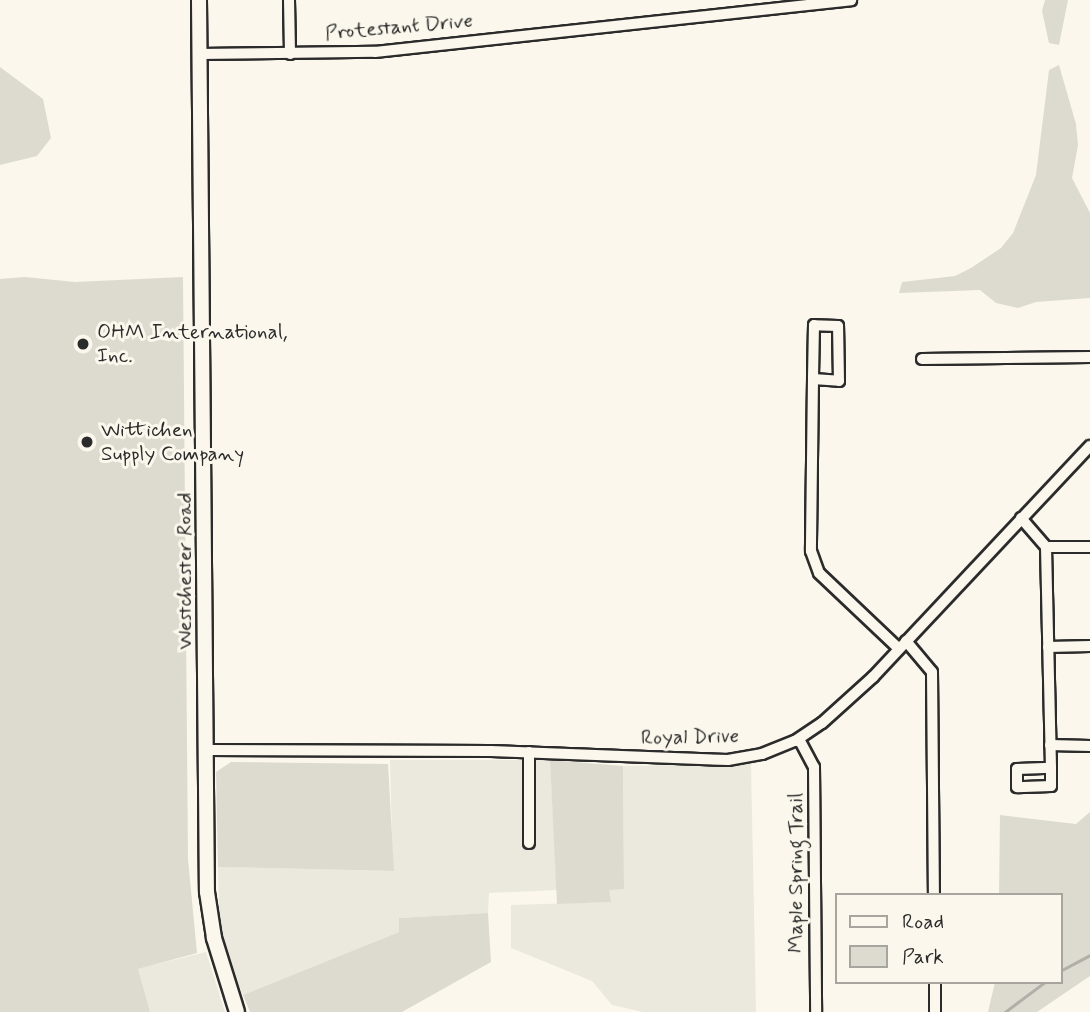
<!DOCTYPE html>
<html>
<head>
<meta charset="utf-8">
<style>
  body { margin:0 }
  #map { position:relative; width:1090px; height:1012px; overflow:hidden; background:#fbf7ec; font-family:Mynerve,sans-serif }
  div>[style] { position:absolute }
  .built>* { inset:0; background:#ebe8de }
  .green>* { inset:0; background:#dddad0 }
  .stream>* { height:2.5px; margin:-1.25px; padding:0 1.25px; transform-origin:1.25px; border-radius:1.25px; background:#b1afa7 }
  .roads { filter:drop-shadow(2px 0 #2b2b2b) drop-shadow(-2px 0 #2b2b2b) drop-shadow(0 2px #2b2b2b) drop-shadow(0 -2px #2b2b2b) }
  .street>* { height:10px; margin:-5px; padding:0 5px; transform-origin:5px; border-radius:5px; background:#fbf7ec }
  .secondary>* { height:14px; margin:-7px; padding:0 7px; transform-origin:7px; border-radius:7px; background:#fbf7ec }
  .dots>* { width:19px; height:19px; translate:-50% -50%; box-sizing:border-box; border:4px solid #fbf7ec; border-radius:50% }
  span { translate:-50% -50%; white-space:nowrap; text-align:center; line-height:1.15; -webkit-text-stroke:6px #fbf7ec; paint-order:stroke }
  .street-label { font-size:21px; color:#2b2b2b }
  .poi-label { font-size:21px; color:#2b2b2b }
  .left { translate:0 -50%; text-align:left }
  .legend { position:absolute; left:835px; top:893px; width:228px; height:91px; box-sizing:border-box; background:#fbf7ec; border:2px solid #a8a59f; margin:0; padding:9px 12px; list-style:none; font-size:21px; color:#2b2b2b }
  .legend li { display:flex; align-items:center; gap:14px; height:35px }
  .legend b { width:35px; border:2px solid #a8a59f }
</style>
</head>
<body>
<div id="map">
  <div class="built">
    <div style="clip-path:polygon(390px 760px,550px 760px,557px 890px,489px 893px,488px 913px,399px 918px,399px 932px,243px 995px,226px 955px,219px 910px,218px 867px,393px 871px)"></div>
    <div style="clip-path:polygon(751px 764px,756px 1012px,643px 1012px,612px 1005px,592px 981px,511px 948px,511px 905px,610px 902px,608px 889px,624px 888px,623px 766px)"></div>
    <div style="clip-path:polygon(206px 952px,225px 1012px,150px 1012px,137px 969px)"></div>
  </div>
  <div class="green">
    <div style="clip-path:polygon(1045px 0,1068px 0,1059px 45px,1049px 43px,1042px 11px)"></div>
    <div style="clip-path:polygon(1059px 65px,1076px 124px,1078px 145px,1072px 178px,1090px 213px,1090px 298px,1036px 302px,1018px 308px,996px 303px,980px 290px,899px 293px,902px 282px,955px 276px,971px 268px,1001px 248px,1013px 233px,1036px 175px,1049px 70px)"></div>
    <div style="clip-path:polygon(0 67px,43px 99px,51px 138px,37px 156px,0 165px)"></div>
    <div style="clip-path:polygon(25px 277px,75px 282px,183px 277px,188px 859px,197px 953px,138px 969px,150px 1012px,0 1012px,0 279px)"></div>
    <div style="clip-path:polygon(550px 760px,623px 766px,624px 889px,609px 890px,611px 902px,557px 904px)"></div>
    <div style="clip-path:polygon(231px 762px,388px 764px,394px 871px,218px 867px,216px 772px)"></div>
    <div style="clip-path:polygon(1090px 812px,1090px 976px,1037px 1012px,988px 1012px,995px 982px,1060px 982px,1060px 895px,999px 895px,1000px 815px,1076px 824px)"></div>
    <div style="clip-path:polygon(488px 913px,491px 962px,402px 1012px,250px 1012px,243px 995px,399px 932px,399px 918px)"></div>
  </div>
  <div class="stream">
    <div style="left:1060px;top:971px;width:34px;rotate:-28deg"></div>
    <div style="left:1005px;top:1012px;width:50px;rotate:-36.9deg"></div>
  </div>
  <div class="roads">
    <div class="street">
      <div style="left:289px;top:0;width:54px;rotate:88.9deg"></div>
      <div style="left:200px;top:54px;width:175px;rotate:-0.7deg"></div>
      <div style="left:375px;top:52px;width:479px;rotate:-6.2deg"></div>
      <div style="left:922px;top:359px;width:168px;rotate:-0.7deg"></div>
      <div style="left:813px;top:379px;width:26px;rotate:4deg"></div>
      <div style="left:839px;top:381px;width:55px;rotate:-91deg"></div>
      <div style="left:838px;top:326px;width:24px;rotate:-178deg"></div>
      <div style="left:814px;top:325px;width:54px;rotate:91.1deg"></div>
      <div style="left:813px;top:379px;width:172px;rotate:90.7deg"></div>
      <div style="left:811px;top:551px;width:23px;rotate:70deg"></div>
      <div style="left:819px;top:573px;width:110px;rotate:43.5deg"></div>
      <div style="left:1021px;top:518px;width:38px;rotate:49deg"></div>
      <div style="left:1046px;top:547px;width:44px"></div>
      <div style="left:1046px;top:547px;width:221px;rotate:88.7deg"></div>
      <div style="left:906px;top:641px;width:40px;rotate:50deg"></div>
      <div style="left:932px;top:672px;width:223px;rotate:89.5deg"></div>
      <div style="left:1048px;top:647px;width:42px;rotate:-1.4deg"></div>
      <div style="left:799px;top:739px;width:32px;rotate:62deg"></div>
      <div style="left:814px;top:767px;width:245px;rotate:89.5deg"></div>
      <div style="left:1050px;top:745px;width:40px;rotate:1.4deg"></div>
      <div style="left:207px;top:750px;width:284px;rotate:0.2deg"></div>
      <div style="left:491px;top:751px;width:237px;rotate:2.2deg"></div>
      <div style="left:728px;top:760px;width:35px;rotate:-10deg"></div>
      <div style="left:762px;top:754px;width:35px;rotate:-22deg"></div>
      <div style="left:795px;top:741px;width:32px;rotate:-34deg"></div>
      <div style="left:822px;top:723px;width:69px;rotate:-42deg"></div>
      <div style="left:873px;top:677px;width:317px;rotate:-46.8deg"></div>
      <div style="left:1051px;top:768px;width:18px;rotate:90deg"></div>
      <div style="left:1051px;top:786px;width:34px;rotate:178deg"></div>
      <div style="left:1017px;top:787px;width:18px;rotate:-90deg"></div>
      <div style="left:1017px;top:769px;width:34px;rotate:-2deg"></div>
      <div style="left:529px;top:843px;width:91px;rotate:-90deg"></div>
      <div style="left:935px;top:982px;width:30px;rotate:90deg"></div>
    </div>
    <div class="secondary">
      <div style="left:199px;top:0;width:892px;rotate:89.49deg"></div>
      <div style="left:207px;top:892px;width:47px;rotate:81.3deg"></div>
      <div style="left:214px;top:938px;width:77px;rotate:72.7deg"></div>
    </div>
  </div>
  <div class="dots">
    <div style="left:83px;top:344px;background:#2b2b2b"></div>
    <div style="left:87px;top:442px;background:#2b2b2b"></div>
  </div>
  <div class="street-label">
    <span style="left:399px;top:27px;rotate:-5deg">Protestant Drive</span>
    <span style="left:185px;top:571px;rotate:-90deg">Westchester Road</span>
    <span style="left:690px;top:737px;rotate:-1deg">Royal Drive</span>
    <span style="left:796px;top:873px;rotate:-90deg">Maple Spring Trail</span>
  </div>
  <div class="poi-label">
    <span class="left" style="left:97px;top:344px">OHM International,<br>Inc.</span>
    <span class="left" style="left:101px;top:442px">Wittichen<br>Supply Company</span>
  </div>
  <ul class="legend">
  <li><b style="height:9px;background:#fbf7ec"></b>Road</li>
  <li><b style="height:19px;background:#dddad0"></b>Park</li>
  </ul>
</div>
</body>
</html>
